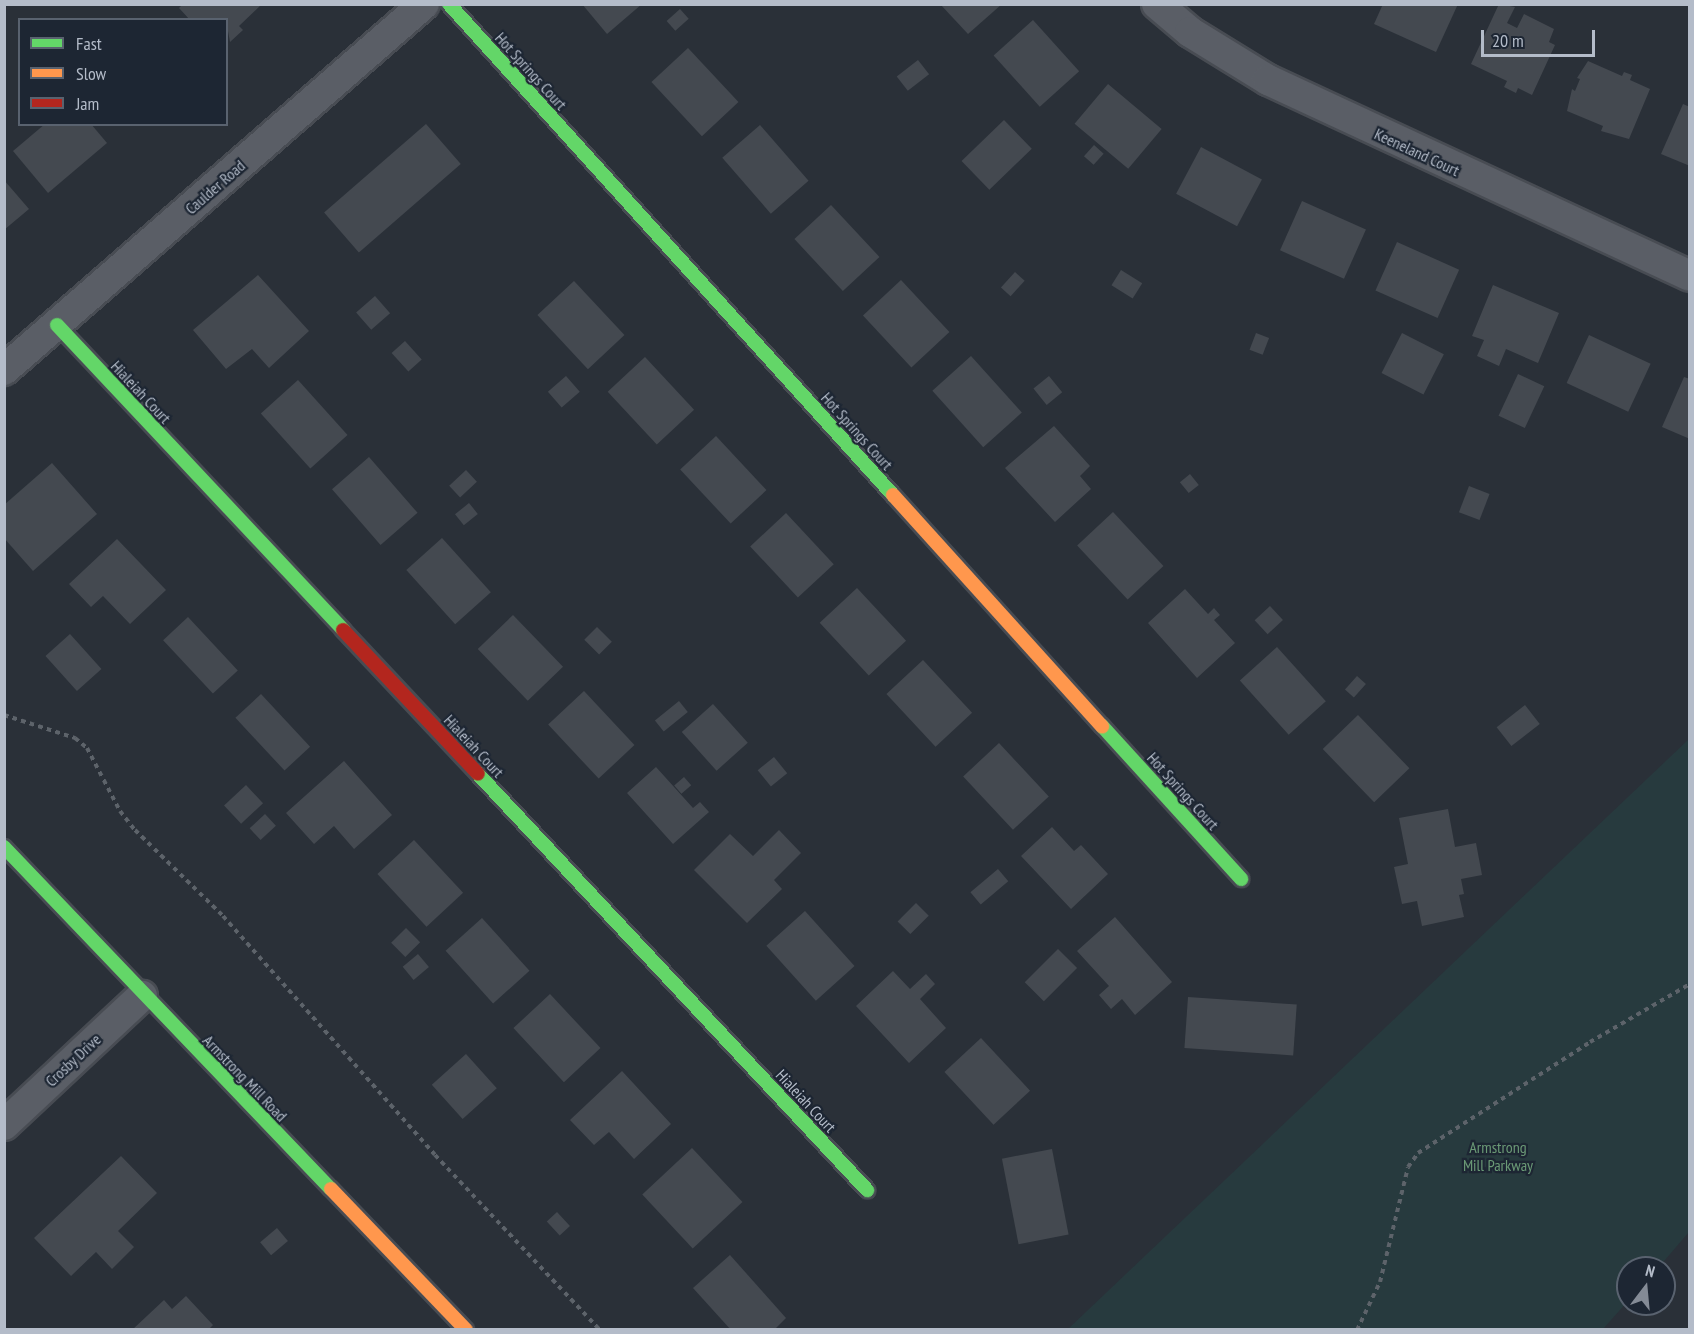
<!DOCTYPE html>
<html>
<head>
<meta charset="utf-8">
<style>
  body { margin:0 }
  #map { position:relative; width:1694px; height:1334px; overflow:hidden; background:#2a3038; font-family:"PT Sans Narrow",sans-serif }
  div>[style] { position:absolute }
  .green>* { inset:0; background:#273a3e }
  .building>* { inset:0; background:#444950; transform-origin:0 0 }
  .path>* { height:4px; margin-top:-2px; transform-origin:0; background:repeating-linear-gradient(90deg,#5d636a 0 4.5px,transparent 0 9px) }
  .roads { filter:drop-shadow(2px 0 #484c53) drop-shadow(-2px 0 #484c53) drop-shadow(0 2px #484c53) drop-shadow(0 -2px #484c53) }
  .street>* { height:30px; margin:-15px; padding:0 15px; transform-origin:15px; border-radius:15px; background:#5a5e66 }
  .fast>* { height:14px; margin:-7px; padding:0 7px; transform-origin:7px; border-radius:7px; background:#63d668 }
  .slow>* { height:14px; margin:-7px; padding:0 7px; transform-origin:7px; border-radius:7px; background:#ff974d }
  .jam>* { height:14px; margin:-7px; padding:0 7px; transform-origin:7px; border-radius:7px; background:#b3261e }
  span { translate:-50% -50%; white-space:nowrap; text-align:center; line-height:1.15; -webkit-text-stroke:4.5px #1d2633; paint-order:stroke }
  .street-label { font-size:16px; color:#b4bcc9 }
  .park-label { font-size:16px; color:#6b9a76 }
  .frame { position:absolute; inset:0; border:6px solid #b4bcc9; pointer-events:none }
  .legend { position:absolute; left:18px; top:18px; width:210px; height:108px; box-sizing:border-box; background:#1d2633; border:2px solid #59626f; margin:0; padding:8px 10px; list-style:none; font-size:18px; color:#b4bcc9 }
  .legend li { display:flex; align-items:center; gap:12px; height:30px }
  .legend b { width:30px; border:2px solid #59626f }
  .north { position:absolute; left:1616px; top:1256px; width:60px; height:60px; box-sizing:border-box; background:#1d2633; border:2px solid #59626f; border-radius:50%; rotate:16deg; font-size:16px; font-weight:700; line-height:24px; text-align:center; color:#b4bcc9 }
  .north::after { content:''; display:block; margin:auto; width:21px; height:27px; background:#848b96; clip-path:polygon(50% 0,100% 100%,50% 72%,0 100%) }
  .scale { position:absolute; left:1481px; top:30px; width:114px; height:27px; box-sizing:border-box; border:3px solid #b4bcc9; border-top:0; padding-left:8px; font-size:18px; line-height:21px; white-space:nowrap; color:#b4bcc9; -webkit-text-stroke:4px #1d2633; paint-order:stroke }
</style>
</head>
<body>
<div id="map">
  <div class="green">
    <div style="clip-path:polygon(1689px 739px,1689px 1232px,1658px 1268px,1628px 1268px,1628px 1301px,1603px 1329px,1068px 1329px)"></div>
  </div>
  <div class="building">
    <div style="clip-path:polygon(183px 4px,262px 4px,239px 26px,243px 30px,230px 42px,226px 20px,190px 20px,179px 8px)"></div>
    <div style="clip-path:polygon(582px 4px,642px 4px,607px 34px)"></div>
    <div style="clip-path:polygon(940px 4px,1002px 4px,968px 34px)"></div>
    <div style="clip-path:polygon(1383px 4px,1458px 4px,1436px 52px,1374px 24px)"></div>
    <div style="clip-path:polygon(1499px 4px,1515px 7px,1507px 23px,1517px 28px,1524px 14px,1554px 29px,1549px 42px,1555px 45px,1532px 95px,1518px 88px,1516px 93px,1504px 87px,1507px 81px,1471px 64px)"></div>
    <div style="left:680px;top:9px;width:13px;height:18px;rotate:48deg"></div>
    <div style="left:1033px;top:20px;width:69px;height:53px;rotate:48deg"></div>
    <div style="left:688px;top:48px;width:74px;height:50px;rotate:47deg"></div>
    <div style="left:918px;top:60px;width:18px;height:27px;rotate:52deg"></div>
    <div style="clip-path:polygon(1588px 61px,1622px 76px,1624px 72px,1632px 75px,1630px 80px,1650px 89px,1629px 139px,1601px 131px,1603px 126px,1567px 111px,1572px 89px,1575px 91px,1580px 79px,1577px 78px)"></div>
    <div style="left:1108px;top:84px;width:70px;height:52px;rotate:40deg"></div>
    <div style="clip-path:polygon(1683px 104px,1690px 107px,1690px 166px,1661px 154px)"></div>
    <div style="left:1004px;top:120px;width:40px;height:59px;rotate:46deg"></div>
    <div style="clip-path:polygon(45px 124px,91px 124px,107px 143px,48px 193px,13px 151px)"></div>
    <div style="left:426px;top:124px;width:53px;height:135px;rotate:49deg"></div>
    <div style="left:760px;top:125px;width:74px;height:50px;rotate:49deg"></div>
    <div style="left:1094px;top:145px;width:13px;height:15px;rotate:42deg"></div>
    <div style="left:1201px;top:147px;width:69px;height:53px;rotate:28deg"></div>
    <div style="clip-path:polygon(4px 180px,29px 209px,4px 230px)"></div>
    <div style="left:1302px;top:201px;width:70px;height:54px;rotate:24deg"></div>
    <div style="left:831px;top:205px;width:71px;height:50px;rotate:47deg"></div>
    <div style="left:1397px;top:242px;width:68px;height:53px;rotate:24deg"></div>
    <div style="left:1121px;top:270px;width:25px;height:18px;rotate:32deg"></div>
    <div style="left:1015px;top:272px;width:13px;height:21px;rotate:42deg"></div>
    <div style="clip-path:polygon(258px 275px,309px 331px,269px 368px,252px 349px,226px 369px,193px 330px)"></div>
    <div style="left:901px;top:280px;width:71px;height:52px;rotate:47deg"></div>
    <div style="left:574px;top:281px;width:74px;height:50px;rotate:47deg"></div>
    <div style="clip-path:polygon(1493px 285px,1559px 313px,1538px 363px,1506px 349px,1499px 366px,1477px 356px,1484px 340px,1472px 336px)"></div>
    <div style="left:375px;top:296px;width:23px;height:25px;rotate:49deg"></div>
    <div style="left:1256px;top:333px;width:14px;height:18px;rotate:21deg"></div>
    <div style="left:1402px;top:333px;width:47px;height:45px;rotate:27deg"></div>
    <div style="left:1589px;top:335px;width:68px;height:53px;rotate:25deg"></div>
    <div style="left:405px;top:341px;width:25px;height:18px;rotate:48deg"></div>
    <div style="left:971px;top:356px;width:76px;height:52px;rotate:48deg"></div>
    <div style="left:645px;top:357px;width:72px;height:51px;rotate:47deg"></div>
    <div style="left:1518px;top:374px;width:29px;height:46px;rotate:25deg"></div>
    <div style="left:566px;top:376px;width:21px;height:24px;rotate:49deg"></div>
    <div style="left:1049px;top:376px;width:21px;height:20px;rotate:51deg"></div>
    <div style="clip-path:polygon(1684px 377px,1690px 379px,1690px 439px,1662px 427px)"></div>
    <div style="left:298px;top:380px;width:74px;height:50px;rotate:48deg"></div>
    <div style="clip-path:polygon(1054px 426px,1090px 466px,1080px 476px,1091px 489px,1055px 522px,1005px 468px)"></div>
    <div style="left:716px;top:436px;width:74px;height:49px;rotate:47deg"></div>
    <div style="left:369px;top:457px;width:74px;height:49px;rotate:49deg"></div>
    <div style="clip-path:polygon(52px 463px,97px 514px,33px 571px,4px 538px,4px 505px)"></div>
    <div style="left:466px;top:470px;width:16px;height:23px;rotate:47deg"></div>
    <div style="left:1190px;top:474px;width:14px;height:13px;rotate:51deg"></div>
    <div style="left:1469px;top:486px;width:22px;height:28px;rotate:21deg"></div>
    <div style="left:469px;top:503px;width:14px;height:18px;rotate:51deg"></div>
    <div style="left:1113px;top:512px;width:74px;height:49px;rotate:47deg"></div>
    <div style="left:786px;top:513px;width:70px;height:49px;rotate:47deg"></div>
    <div style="left:442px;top:538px;width:73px;height:48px;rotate:48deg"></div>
    <div style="clip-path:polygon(117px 539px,166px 590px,130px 624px,103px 596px,91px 607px,69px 584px)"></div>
    <div style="left:857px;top:588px;width:72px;height:51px;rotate:47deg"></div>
    <div style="clip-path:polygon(1185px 589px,1208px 614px,1214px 608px,1220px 615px,1214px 620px,1235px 643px,1197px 678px,1148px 623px)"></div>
    <div style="left:1270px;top:606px;width:19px;height:21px;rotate:47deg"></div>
    <div style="left:513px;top:615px;width:72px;height:49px;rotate:46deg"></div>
    <div style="left:188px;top:617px;width:73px;height:34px;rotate:47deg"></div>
    <div style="left:597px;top:627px;width:21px;height:18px;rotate:45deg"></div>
    <div style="left:70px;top:634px;width:47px;height:33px;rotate:48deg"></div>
    <div style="left:1277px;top:647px;width:73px;height:50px;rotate:48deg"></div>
    <div style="left:923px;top:660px;width:72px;height:50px;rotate:47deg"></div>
    <div style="left:1357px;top:676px;width:12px;height:18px;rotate:42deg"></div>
    <div style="left:584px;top:691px;width:74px;height:49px;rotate:47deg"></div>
    <div style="left:261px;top:694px;width:72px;height:35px;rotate:47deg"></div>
    <div style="left:679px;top:701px;width:14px;height:31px;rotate:51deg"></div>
    <div style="left:713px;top:704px;width:52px;height:42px;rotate:48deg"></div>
    <div style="left:1525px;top:705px;width:24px;height:36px;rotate:52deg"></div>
    <div style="left:1358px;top:715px;width:74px;height:49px;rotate:46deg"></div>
    <div style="left:999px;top:743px;width:73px;height:49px;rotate:47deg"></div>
    <div style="left:774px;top:757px;width:21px;height:21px;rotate:51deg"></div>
    <div style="clip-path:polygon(344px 761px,392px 815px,354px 849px,334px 826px,314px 844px,286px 813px)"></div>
    <div style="clip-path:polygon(656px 767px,693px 808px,700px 802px,709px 812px,673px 844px,627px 793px)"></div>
    <div style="left:684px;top:777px;width:11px;height:13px;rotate:49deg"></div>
    <div style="left:246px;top:785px;width:25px;height:30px;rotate:47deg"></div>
    <div style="clip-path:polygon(1448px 809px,1455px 847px,1476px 843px,1482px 875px,1461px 879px,1464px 894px,1459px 895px,1464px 917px,1422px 926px,1417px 901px,1402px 904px,1394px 867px,1408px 864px,1399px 818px)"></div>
    <div style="left:265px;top:814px;width:16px;height:21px;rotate:47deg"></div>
    <div style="clip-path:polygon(1052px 827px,1074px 851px,1081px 845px,1108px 874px,1071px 909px,1021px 856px)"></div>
    <div style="clip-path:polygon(779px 830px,801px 853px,774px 880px,782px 889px,747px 923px,694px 870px,730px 834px,753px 856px)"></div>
    <div style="left:414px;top:840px;width:72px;height:50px;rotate:47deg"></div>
    <div style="left:998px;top:869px;width:16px;height:36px;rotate:50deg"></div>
    <div style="left:916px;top:903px;width:18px;height:26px;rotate:45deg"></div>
    <div style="left:805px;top:911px;width:74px;height:52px;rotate:48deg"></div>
    <div style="clip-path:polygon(1115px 917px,1172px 982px,1135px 1015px,1122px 999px,1111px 1009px,1099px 995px,1109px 986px,1077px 951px)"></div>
    <div style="left:482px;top:918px;width:71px;height:49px;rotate:48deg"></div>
    <div style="left:406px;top:928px;width:20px;height:21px;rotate:45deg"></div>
    <div style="left:1058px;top:949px;width:27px;height:47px;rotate:45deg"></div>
    <div style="left:418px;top:954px;width:17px;height:20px;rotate:50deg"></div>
    <div style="clip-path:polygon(893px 971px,910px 989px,926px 974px,935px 984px,920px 999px,946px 1028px,909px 1063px,856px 1006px)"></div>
    <div style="left:550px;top:994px;width:74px;height:50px;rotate:47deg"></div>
    <div style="left:1188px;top:997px;width:109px;height:51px;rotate:4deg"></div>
    <div style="left:981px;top:1038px;width:72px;height:50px;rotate:47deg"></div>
    <div style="left:466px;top:1054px;width:46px;height:46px;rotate:48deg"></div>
    <div style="clip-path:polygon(622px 1071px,671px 1124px,634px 1159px,609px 1132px,594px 1145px,570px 1120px)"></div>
    <div style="left:692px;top:1148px;width:74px;height:68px;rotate:47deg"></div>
    <div style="left:1052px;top:1149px;width:87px;height:51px;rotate:79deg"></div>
    <div style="clip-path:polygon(121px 1156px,157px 1193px,118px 1231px,134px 1247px,112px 1269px,96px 1252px,71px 1276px,34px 1238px)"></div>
    <div style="left:557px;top:1212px;width:19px;height:14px;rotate:47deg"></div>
    <div style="left:277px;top:1228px;width:17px;height:22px;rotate:50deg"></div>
    <div style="clip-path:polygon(730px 1255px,786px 1318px,774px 1330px,731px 1330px,693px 1288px)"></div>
    <div style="clip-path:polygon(186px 1296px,213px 1325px,208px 1330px,132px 1330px,164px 1300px,172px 1309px)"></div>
  </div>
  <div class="path">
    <div style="left:4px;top:715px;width:75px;rotate:17.9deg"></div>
    <div style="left:75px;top:738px;width:16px;rotate:40deg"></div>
    <div style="left:87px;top:748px;width:71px;rotate:62.4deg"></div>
    <div style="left:120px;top:811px;width:24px;rotate:52deg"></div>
    <div style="left:135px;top:830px;width:123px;rotate:44.3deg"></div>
    <div style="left:223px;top:916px;width:319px;rotate:48.4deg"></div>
    <div style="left:435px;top:1155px;width:241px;rotate:46.7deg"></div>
    <div style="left:1357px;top:1330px;width:53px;rotate:-64.4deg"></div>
    <div style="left:1380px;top:1282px;width:118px;rotate:-76.3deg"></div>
    <div style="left:1408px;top:1167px;width:17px;rotate:-54deg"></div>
    <div style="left:1418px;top:1153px;width:205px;rotate:-32.8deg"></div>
    <div style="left:1590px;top:1042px;width:116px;rotate:-30.1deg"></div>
  </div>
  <div class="roads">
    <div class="street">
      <div style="left:1157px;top:4px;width:43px;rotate:40.3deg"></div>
      <div style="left:1190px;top:32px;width:92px;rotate:31.6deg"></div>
      <div style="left:1268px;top:80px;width:465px;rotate:24.9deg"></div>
      <div style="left:4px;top:370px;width:557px;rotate:-41.07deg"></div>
      <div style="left:4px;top:1125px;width:189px;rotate:-43.1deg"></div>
    </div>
    <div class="fast">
      <div style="left:449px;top:4px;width:662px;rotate:47.88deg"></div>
      <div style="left:57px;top:325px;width:418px;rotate:46.8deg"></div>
      <div style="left:1102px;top:726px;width:207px;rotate:47.7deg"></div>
      <div style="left:478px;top:774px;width:570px;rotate:46.92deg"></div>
      <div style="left:4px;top:847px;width:473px;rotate:46.3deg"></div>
    </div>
    <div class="slow">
      <div style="left:893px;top:495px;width:312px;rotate:47.9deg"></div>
      <div style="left:331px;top:1189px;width:195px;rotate:46.2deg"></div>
    </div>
    <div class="jam">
      <div style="left:343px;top:630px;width:197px;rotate:46.8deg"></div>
    </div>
  </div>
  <div class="street-label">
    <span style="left:531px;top:71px;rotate:48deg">Hot Springs Court</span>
    <span style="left:1417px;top:152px;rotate:25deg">Keeneland Court</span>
    <span style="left:215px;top:187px;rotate:-41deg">Caulder Road</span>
    <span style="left:141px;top:392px;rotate:47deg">Hialeiah Court</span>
    <span style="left:857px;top:431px;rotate:48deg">Hot Springs Court</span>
    <span style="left:474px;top:746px;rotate:47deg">Hialeiah Court</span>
    <span style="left:1183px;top:791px;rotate:48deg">Hot Springs Court</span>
    <span style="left:73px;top:1060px;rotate:-43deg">Crosby Drive</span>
    <span style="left:245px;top:1078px;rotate:46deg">Armstrong Mill Road</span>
    <span style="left:806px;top:1101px;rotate:47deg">Hialeiah Court</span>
  </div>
  <div class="park-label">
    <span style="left:1498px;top:1156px">Armstrong<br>Mill Parkway</span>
  </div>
  <div class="frame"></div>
  <ul class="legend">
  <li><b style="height:8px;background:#63d668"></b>Fast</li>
  <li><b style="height:8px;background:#ff974d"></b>Slow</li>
  <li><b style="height:8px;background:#b3261e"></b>Jam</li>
  </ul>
  <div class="north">N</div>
  <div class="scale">20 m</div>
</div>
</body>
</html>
